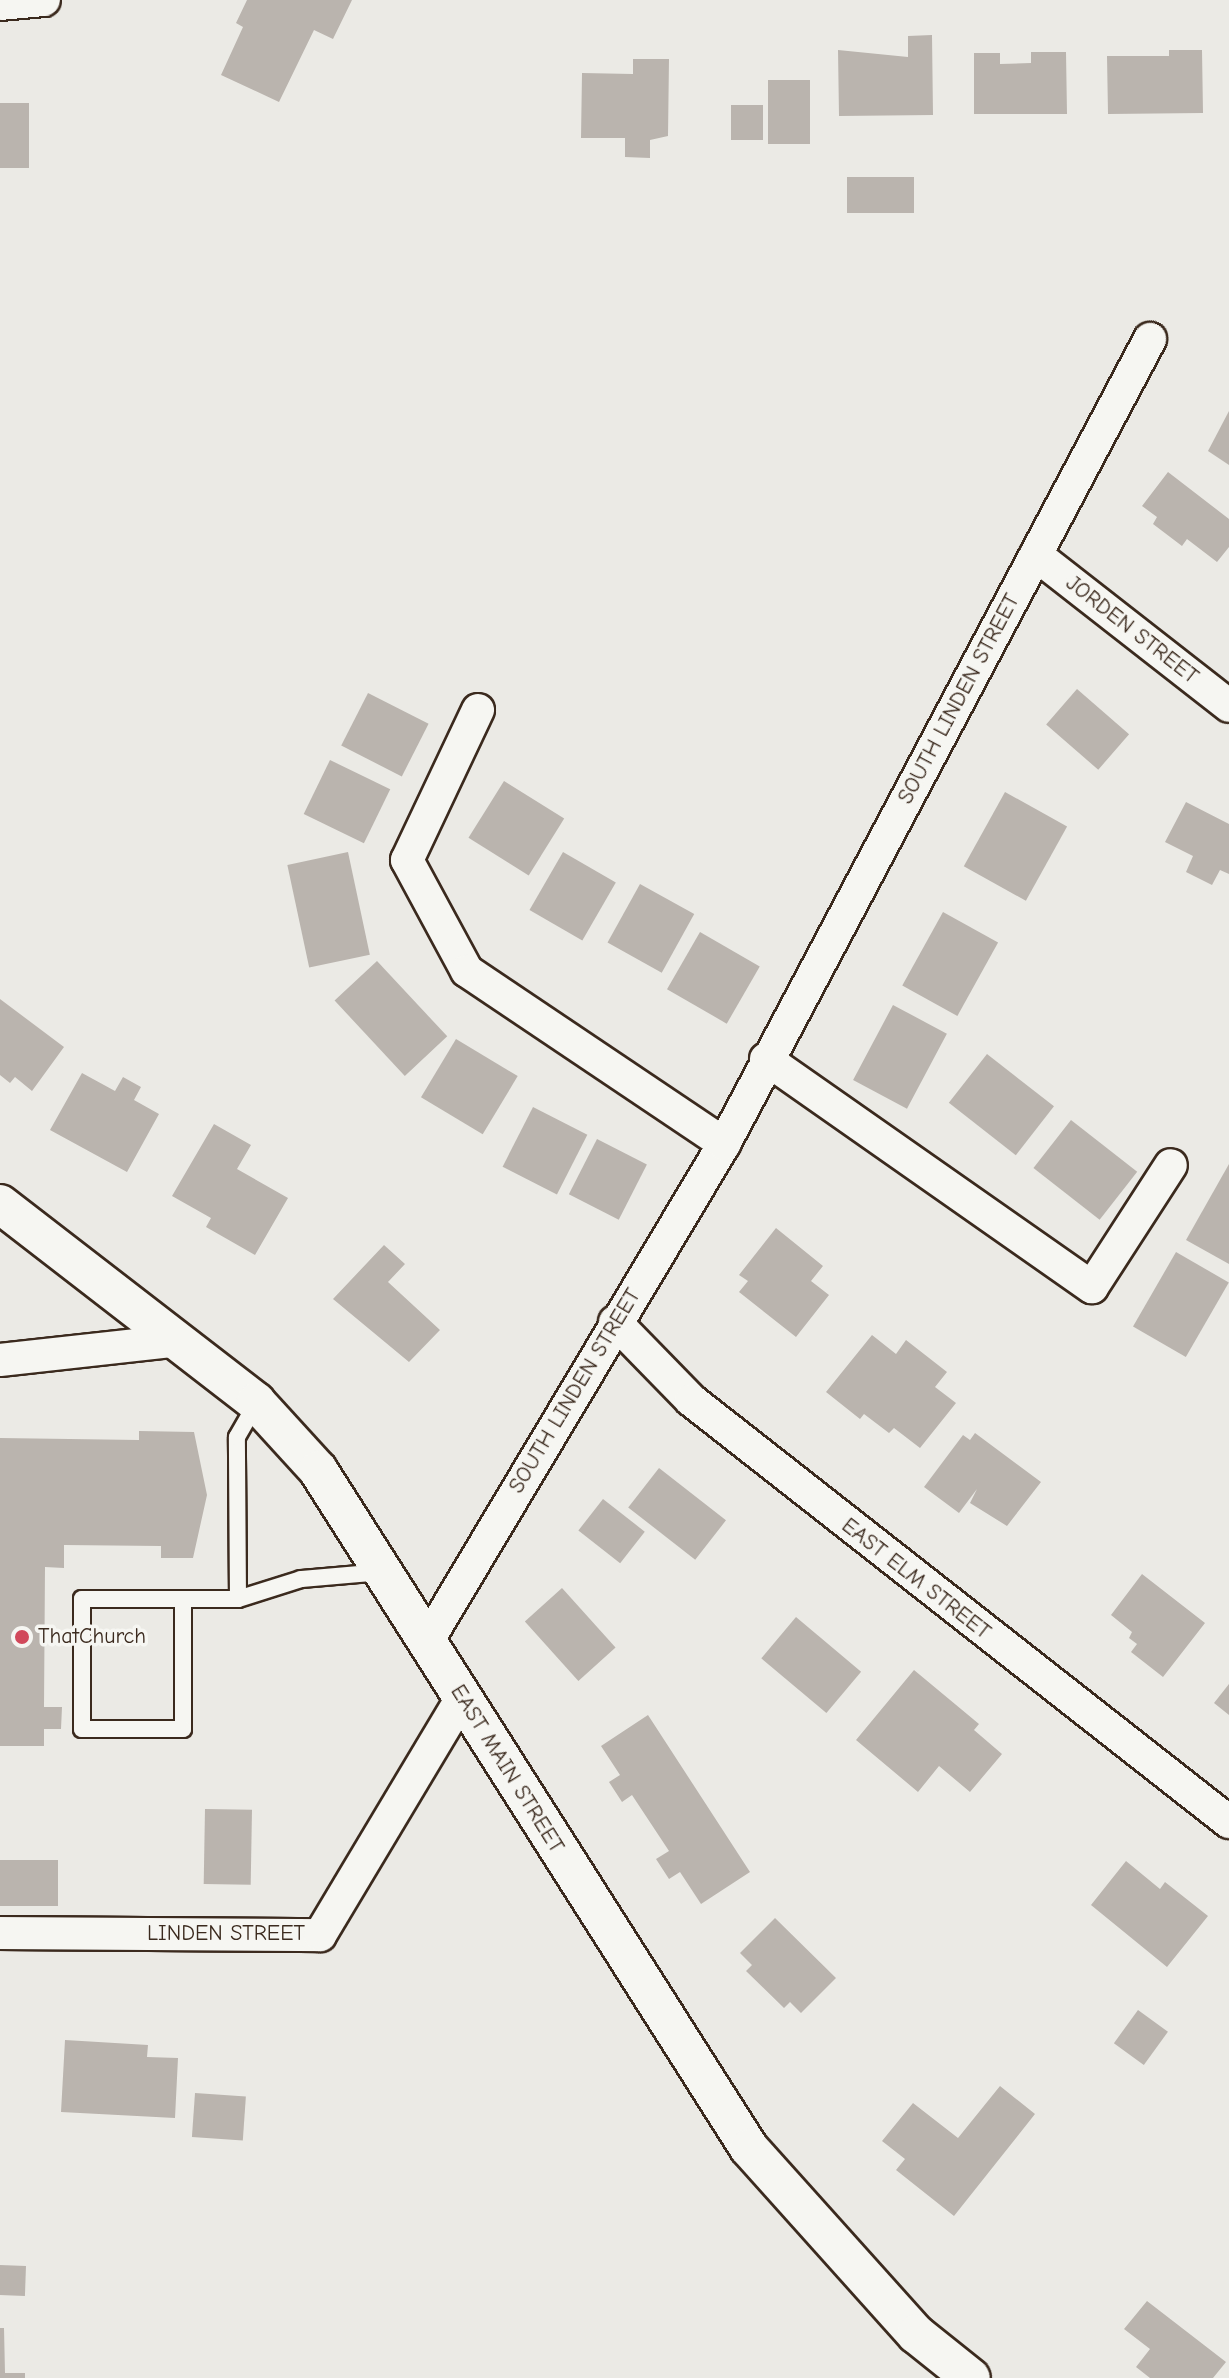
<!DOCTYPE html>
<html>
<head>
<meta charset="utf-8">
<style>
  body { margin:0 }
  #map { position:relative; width:1229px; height:2378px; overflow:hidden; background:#ebeae5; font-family:"Comic Neue",sans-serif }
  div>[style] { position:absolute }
  .building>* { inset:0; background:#bab4ae; transform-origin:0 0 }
  .roads { filter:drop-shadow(2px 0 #3b2a1e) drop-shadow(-2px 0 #3b2a1e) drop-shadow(0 2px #3b2a1e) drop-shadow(0 -2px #3b2a1e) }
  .service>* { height:16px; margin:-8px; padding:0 8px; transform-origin:8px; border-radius:8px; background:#f6f6f2 }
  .minor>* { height:32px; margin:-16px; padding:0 16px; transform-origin:16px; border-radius:16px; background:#f6f6f2 }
  .tertiary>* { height:38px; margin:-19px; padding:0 19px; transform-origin:19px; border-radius:19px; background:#f6f6f2 }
  .dots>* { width:22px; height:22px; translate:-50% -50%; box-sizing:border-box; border:4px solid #f6f6f2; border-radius:50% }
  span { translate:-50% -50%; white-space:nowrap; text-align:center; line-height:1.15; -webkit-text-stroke:7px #f6f6f2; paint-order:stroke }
  .street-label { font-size:22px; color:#3b2a1e }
  .poi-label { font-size:22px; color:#3b2a1e }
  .left { translate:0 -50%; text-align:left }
</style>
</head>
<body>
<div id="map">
  <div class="building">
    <div style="clip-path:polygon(247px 0,352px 0,333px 39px,314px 30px,279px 102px,221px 75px,243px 27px,236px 23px)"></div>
    <div style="clip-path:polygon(932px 35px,933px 115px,839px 116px,838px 50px,908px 57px,908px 36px)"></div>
    <div style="clip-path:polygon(1169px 50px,1202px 50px,1203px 113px,1108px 114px,1107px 56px,1169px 56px)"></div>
    <div style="clip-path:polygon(1031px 52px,1066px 52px,1067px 114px,974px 114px,974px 53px,1000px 53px,1000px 64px,1031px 63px)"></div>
    <div style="clip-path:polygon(633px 59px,669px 59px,668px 136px,650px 140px,650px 158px,625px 157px,625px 138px,581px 138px,582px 73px,633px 74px)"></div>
    <div style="left:768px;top:80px;width:42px;height:64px"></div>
    <div style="left:0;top:103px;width:29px;height:65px"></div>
    <div style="left:731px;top:105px;width:32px;height:35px"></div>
    <div style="left:847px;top:177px;width:67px;height:36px"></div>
    <div style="clip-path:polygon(1229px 411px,1229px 465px,1208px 451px)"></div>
    <div style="clip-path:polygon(1168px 472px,1229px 519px,1229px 547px,1217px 562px,1187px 539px,1182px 546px,1153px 524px,1157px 517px,1142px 506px)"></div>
    <div style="left:1077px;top:689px;width:69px;height:47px;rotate:41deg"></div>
    <div style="left:368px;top:693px;width:68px;height:59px;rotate:27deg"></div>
    <div style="left:330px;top:760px;width:67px;height:60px;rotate:26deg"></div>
    <div style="left:504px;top:781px;width:71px;height:67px;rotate:32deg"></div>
    <div style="left:1005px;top:792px;width:71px;height:85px;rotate:29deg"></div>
    <div style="clip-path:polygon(1186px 802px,1229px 824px,1229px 874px,1220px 870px,1212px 885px,1186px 872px,1193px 856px,1165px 842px)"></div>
    <div style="left:348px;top:852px;width:105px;height:62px;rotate:78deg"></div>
    <div style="left:563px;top:852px;width:61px;height:67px;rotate:30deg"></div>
    <div style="left:640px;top:884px;width:62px;height:67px;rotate:29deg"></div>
    <div style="left:943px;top:912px;width:63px;height:84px;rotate:29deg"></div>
    <div style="left:700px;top:932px;width:69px;height:66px;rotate:30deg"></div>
    <div style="left:377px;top:961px;width:103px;height:58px;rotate:47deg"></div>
    <div style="clip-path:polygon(0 999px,64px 1047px,32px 1091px,15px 1077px,10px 1083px,0 1075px)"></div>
    <div style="left:893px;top:1005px;width:61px;height:85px;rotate:28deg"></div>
    <div style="left:456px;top:1039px;width:72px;height:68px;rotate:31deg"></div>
    <div style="left:987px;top:1054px;width:85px;height:62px;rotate:38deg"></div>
    <div style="clip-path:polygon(82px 1073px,115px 1091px,123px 1077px,141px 1087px,134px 1100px,159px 1114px,127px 1172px,50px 1130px)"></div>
    <div style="left:533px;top:1107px;width:61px;height:67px;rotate:27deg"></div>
    <div style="left:1071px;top:1120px;width:84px;height:61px;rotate:38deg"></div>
    <div style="clip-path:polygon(214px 1124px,251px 1145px,237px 1169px,288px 1198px,255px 1255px,206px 1227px,211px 1218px,172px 1196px)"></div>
    <div style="left:597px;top:1139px;width:56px;height:62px;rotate:27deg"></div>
    <div style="clip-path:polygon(1229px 1164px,1229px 1264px,1186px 1240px)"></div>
    <div style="clip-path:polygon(776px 1228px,823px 1266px,811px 1281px,829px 1295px,796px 1337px,739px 1292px,748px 1281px,739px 1275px)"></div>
    <div style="clip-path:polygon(384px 1245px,405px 1264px,388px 1282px,440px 1330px,409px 1362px,333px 1299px)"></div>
    <div style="left:1176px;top:1252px;width:61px;height:86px;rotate:30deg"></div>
    <div style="clip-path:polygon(872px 1335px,896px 1354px,906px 1340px,947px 1372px,935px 1387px,956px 1403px,920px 1448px,894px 1428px,889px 1433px,864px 1414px,860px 1419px,826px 1392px)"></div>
    <div style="clip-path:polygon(139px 1431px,194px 1432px,207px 1495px,193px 1558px,161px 1558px,161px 1546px,64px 1545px,64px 1568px,45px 1567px,44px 1707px,62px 1707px,61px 1729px,44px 1729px,44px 1746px,0 1746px,0 1438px,139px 1440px)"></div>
    <div style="clip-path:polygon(975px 1433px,1041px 1482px,1007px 1526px,970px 1503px,977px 1489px,959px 1513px,924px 1487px,963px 1435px,970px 1440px)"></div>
    <div style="left:659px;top:1468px;width:85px;height:50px;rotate:38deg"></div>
    <div style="left:603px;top:1499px;width:53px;height:40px;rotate:38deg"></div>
    <div style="clip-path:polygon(1142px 1574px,1205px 1623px,1163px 1677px,1131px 1652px,1137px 1644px,1129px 1638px,1132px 1632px,1111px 1615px)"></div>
    <div style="left:562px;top:1588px;width:80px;height:50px;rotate:48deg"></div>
    <div style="left:796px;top:1617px;width:85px;height:54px;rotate:40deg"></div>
    <div style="clip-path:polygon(914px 1670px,979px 1724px,974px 1730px,1002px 1754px,970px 1792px,939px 1766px,918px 1792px,856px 1740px)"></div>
    <div style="clip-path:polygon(1229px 1684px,1229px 1715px,1214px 1703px)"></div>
    <div style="clip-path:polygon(648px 1715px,750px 1872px,701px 1904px,680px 1872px,669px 1879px,656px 1859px,669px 1851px,632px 1795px,622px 1802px,609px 1782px,620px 1775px,601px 1746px)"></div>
    <div style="left:205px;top:1809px;width:47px;height:75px;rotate:1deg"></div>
    <div style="left:0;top:1860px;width:58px;height:46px"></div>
    <div style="clip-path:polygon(1126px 1861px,1160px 1889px,1165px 1882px,1208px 1916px,1167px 1967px,1091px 1905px)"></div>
    <div style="clip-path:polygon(775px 1918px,836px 1978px,801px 2013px,790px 2002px,784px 2008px,746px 1971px,752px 1965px,740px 1953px)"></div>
    <div style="left:1138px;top:2010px;width:37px;height:41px;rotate:36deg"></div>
    <div style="clip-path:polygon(65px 2040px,148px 2045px,147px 2057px,178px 2058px,175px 2118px,61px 2112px)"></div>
    <div style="clip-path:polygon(1000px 2086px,1035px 2114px,954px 2216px,896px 2170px,905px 2159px,882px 2141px,913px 2103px,958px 2138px)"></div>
    <div style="left:195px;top:2093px;width:51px;height:44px;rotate:4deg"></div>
    <div style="left:0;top:2265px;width:26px;height:30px;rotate:2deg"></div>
    <div style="clip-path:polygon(1147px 2301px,1226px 2362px,1213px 2378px,1150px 2378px,1136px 2367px,1150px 2349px,1124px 2329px)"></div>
    <div style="clip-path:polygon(0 2328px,4px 2328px,5px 2373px,25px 2373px,25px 2378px,0 2378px)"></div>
  </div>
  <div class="roads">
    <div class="service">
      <div style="left:183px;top:1599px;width:130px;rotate:90deg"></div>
      <div style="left:183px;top:1729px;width:101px;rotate:180deg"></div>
      <div style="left:82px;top:1729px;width:130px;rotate:-90deg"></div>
      <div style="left:82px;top:1599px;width:156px"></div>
      <div style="left:238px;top:1599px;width:162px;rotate:-90.4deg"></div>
      <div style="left:237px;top:1437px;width:38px;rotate:-60deg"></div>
      <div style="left:238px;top:1599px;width:66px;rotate:-17.6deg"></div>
      <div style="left:301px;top:1579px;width:82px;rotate:-4.9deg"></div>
    </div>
    <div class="minor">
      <div style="left:0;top:4px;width:44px;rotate:-5.2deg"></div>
      <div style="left:1036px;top:555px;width:245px;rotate:38deg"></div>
      <div style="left:478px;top:710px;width:166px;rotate:115.3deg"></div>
      <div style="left:407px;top:860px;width:126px;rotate:61.6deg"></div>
      <div style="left:467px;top:971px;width:310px;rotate:33.9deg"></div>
      <div style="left:766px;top:1059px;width:398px;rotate:35deg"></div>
      <div style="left:1092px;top:1287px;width:145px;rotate:-57.1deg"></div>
      <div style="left:615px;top:1322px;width:109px;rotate:45.7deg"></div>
      <div style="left:691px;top:1400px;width:684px;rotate:38.11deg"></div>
      <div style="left:0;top:1360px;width:181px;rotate:-6.3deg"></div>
      <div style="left:428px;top:1640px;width:578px;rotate:-59.17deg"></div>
      <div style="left:724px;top:1144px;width:911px;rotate:-62.11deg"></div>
      <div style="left:0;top:1933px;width:320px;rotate:0.4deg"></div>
      <div style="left:320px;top:1935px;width:276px;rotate:-59.1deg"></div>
    </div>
    <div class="tertiary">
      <div style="left:0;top:1204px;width:324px;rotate:37.7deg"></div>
      <div style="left:256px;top:1402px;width:92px;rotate:47.6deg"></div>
      <div style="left:318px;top:1470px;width:803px;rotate:57.56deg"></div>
      <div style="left:749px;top:2148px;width:250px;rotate:48.1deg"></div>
      <div style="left:916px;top:2334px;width:70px;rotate:38.7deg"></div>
    </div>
  </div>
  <div class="dots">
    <div style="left:22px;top:1637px;background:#d1495b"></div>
  </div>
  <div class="street-label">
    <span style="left:1132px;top:630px;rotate:38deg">JORDEN STREET</span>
    <span style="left:959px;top:699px;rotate:-62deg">SOUTH LINDEN STREET</span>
    <span style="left:575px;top:1391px;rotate:-59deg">SOUTH LINDEN STREET</span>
    <span style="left:916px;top:1579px;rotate:38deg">EAST ELM STREET</span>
    <span style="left:507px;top:1769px;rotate:58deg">EAST MAIN STREET</span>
    <span style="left:226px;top:1934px">LINDEN STREET</span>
  </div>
  <div class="poi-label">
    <span class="left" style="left:38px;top:1637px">ThatChurch</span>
  </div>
</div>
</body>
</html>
